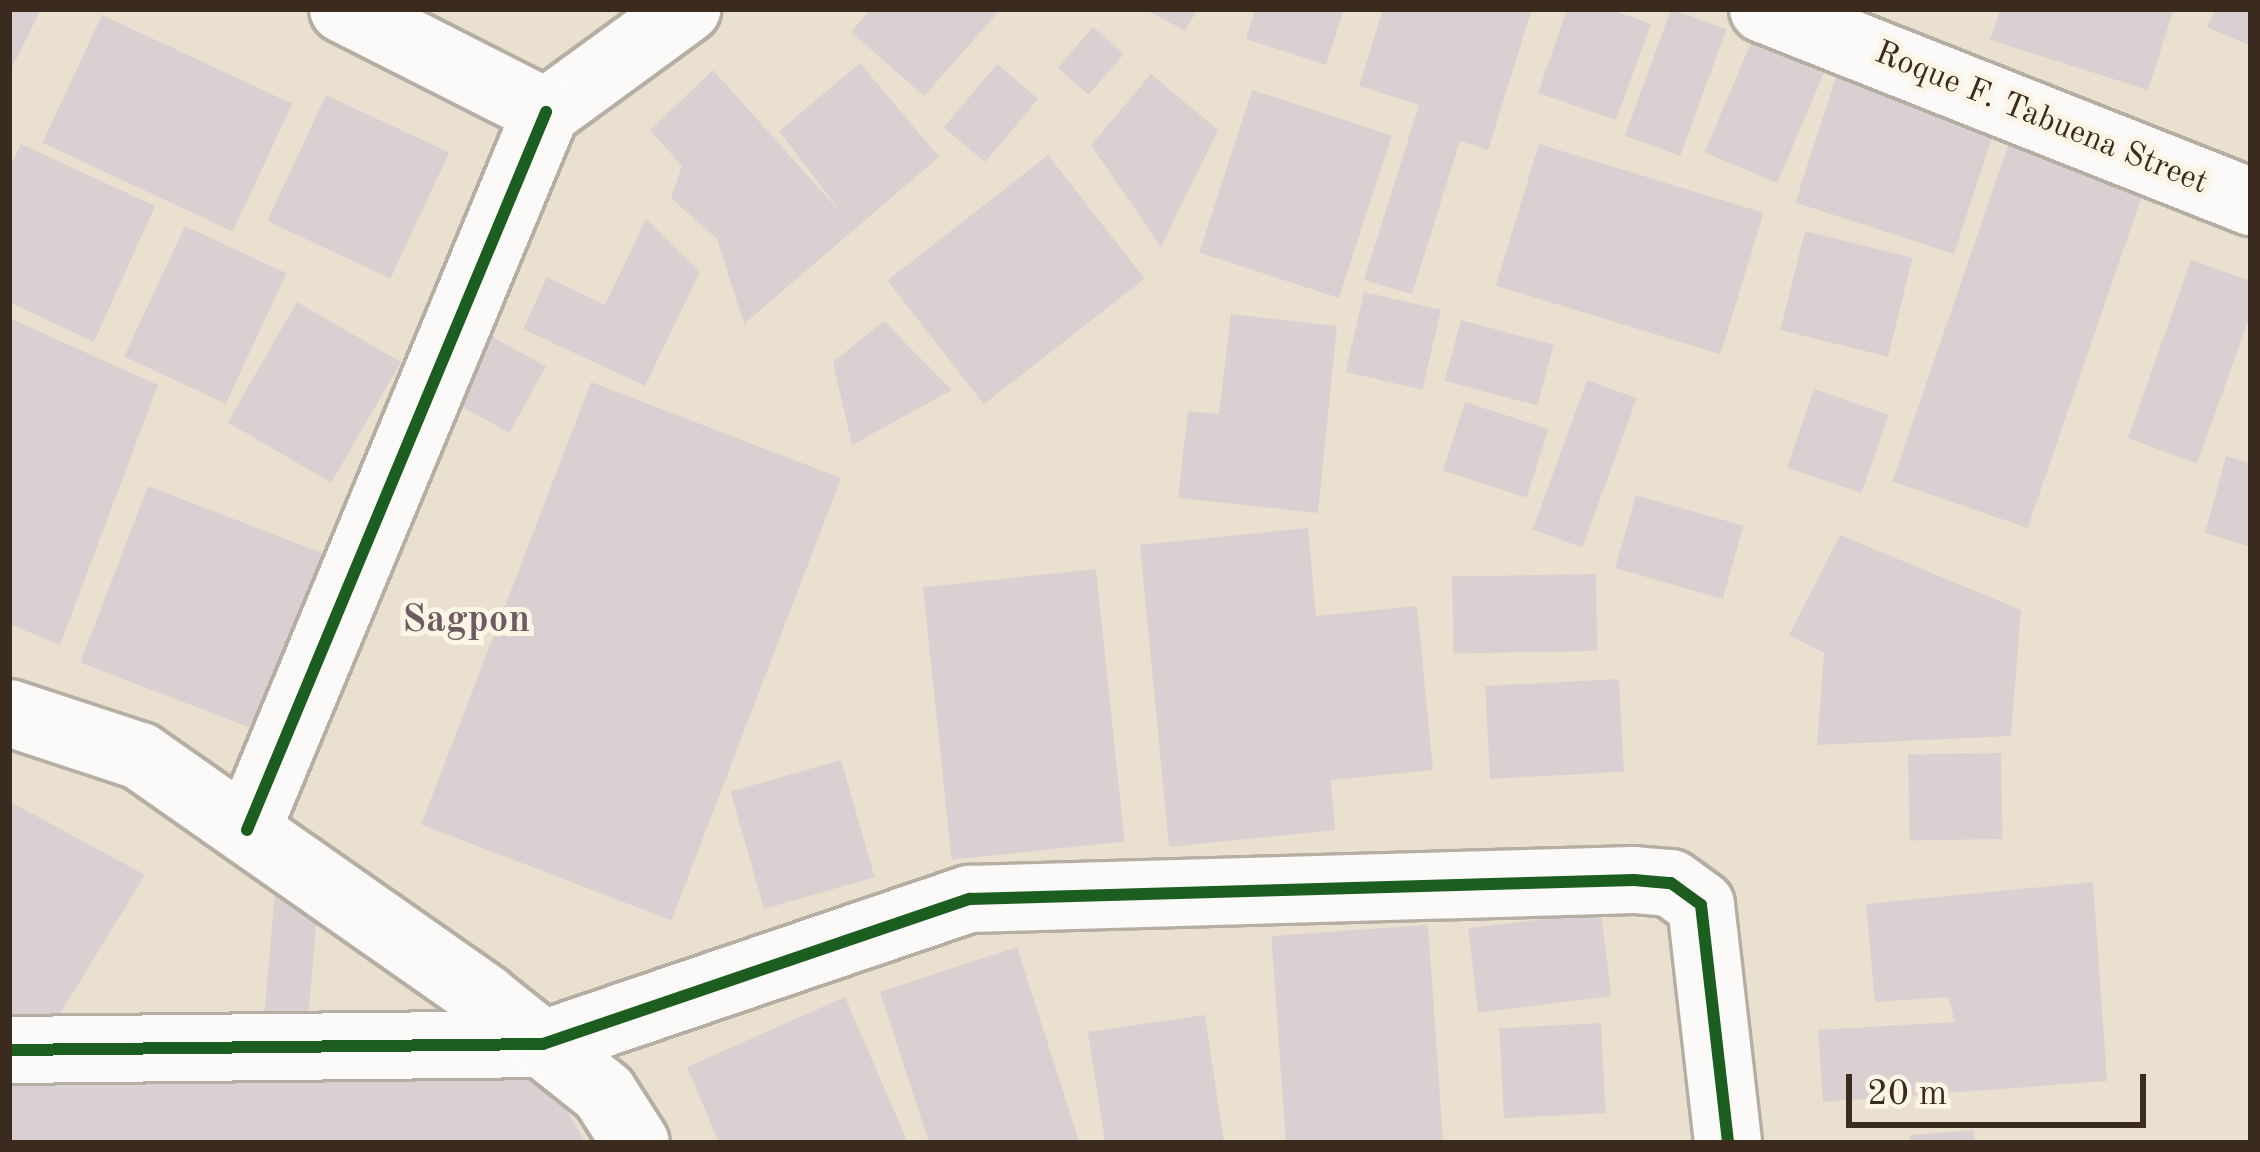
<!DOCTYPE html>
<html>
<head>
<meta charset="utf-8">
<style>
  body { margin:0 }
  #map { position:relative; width:2260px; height:1152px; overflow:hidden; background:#eae0d0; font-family:"Old Standard TT",serif }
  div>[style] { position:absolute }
  .building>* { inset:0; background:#dad0d1; transform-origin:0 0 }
  .roads { filter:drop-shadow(3px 0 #b6aea3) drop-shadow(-3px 0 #b6aea3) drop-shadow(0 3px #b6aea3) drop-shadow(0 -3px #b6aea3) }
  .street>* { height:66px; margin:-33px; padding:0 33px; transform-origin:33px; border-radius:33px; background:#fcfaf8 }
  .cycleway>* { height:12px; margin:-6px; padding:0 6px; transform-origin:6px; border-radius:6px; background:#1b5e20 }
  span { translate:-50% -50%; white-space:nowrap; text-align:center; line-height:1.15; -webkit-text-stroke:10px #fcf5e5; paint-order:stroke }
  .street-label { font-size:33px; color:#3b2a1e }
  .quarter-label { font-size:39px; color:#6e5b62; font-weight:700 }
  .frame { position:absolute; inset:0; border:12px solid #3b2a1e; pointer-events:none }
  .scale { position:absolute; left:1846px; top:1074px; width:300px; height:54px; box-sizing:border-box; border:6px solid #3b2a1e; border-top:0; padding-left:15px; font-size:36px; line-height:42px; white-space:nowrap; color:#3b2a1e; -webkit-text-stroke:9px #fcf5e5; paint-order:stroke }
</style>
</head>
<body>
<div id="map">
  <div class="building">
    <div style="clip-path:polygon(9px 9px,41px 9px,9px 74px)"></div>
    <div style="clip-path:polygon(871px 9px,1001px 9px,924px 96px,851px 32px)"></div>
    <div style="clip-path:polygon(1145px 9px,1198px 9px,1185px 31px)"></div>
    <div style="clip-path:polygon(1255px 9px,1344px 9px,1326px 65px,1246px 39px)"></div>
    <div style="clip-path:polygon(1383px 9px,1532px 9px,1488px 150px,1460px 141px,1412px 294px,1364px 280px,1419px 105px,1359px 86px)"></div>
    <div style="clip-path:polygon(1567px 9px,1609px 9px,1651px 24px,1616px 120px,1538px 93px)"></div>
    <div style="left:1671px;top:9px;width:59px;height:135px;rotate:20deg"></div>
    <div style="clip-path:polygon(2000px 9px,2174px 9px,2148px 90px,1990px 40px)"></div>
    <div style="clip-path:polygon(2215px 9px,2251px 9px,2251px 46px,2207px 27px)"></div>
    <div style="left:102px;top:15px;width:210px;height:141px;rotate:25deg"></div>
    <div style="left:1093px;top:27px;width:41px;height:54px;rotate:41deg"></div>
    <div style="left:1753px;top:38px;width:79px;height:124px;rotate:23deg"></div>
    <div style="clip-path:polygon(860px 63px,939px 157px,744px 324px,717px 239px,671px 198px,682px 166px,650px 130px,713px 70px,843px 215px,779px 131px)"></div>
    <div style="left:997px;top:64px;width:54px;height:83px;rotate:40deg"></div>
    <div style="clip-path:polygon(1151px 74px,1218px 130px,1161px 247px,1091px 145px)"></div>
    <div style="left:1837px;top:74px;width:167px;height:135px;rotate:18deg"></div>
    <div style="left:1252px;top:90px;width:147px;height:171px;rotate:18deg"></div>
    <div style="left:326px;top:95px;width:136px;height:139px;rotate:25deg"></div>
    <div style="left:2009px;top:143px;width:143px;height:358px;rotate:19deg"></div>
    <div style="clip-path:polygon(21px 144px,155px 206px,94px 342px,9px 302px,9px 169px)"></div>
    <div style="left:1539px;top:144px;width:235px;height:148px;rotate:17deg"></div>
    <div style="left:1048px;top:155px;width:157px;height:204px;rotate:52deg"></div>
    <div style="clip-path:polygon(646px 219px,700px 272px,645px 386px,523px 329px,547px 277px,605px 305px)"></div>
    <div style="left:185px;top:226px;width:112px;height:144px;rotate:25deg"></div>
    <div style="left:1805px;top:231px;width:111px;height:102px;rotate:14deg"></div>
    <div style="clip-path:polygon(2191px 260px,2251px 281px,2251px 313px,2197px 464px,2128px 438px)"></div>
    <div style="left:1364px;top:292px;width:79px;height:82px;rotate:13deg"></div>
    <div style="left:297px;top:302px;width:120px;height:139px;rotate:30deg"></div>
    <div style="clip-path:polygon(1231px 314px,1337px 326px,1318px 513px,1178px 498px,1188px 411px,1219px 414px)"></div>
    <div style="clip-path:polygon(9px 318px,158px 385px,60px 645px,9px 624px)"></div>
    <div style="left:1461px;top:320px;width:96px;height:63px;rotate:15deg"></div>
    <div style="clip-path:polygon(884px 321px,952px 390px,852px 445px,833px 362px)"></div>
    <div style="left:491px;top:336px;width:63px;height:76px;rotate:29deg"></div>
    <div style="left:1587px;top:380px;width:53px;height:159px;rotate:20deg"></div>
    <div style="left:591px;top:382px;width:268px;height:474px;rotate:21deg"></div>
    <div style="left:1814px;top:389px;width:79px;height:83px;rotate:19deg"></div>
    <div style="left:1465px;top:402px;width:88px;height:72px;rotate:18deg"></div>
    <div style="clip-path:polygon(2226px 456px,2251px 464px,2251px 547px,2205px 533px)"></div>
    <div style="left:148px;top:486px;width:202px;height:189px;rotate:21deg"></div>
    <div style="left:1636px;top:495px;width:112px;height:76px;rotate:16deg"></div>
    <div style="clip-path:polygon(1308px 528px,1316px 616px,1417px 606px,1433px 770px,1331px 780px,1335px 830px,1169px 847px,1140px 545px)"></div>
    <div style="clip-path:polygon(1840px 535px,2021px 610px,2011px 736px,1817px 745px,1824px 653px,1789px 635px)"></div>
    <div style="left:1096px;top:569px;width:274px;height:174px;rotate:84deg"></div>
    <div style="left:1596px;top:574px;width:77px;height:144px;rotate:89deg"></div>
    <div style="left:1619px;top:679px;width:93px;height:134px;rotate:87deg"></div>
    <div style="left:2001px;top:753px;width:86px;height:93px;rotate:89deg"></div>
    <div style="left:841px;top:760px;width:122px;height:115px;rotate:74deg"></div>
    <div style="clip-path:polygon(9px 801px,145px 875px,57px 1019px,9px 1015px)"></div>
    <div style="clip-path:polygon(2093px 882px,2107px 1081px,1823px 1102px,1818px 1030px,1955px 1022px,1948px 997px,1875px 1002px,1866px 904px)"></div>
    <div style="left:275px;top:892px;width:44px;height:133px;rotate:5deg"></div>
    <div style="left:1601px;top:912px;width:85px;height:134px;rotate:83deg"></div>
    <div style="left:1428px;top:925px;width:219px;height:157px;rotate:86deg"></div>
    <div style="clip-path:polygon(1017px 947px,1079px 1141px,929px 1143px,880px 992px)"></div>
    <div style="clip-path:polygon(845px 997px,908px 1143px,719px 1143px,687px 1067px)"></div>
    <div style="clip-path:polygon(1205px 1015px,1224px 1143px,1105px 1143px,1088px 1032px)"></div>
    <div style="left:1601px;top:1023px;width:90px;height:102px;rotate:87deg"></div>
    <div style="clip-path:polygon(521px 1073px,552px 1086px,586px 1143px,9px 1143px,9px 1081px)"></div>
    <div style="clip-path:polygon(1974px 1130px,1975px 1143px,1910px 1143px,1910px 1135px)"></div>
  </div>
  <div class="roads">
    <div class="street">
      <div style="left:343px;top:9px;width:228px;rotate:26.9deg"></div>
      <div style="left:546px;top:112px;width:175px;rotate:-36.1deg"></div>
      <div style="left:1763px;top:9px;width:525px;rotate:21.58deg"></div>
      <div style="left:9px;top:713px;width:138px;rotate:18.2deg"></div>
      <div style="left:140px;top:756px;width:421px;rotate:35deg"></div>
      <div style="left:485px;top:998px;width:152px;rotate:38.6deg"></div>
      <div style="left:604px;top:1093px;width:59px;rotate:57.4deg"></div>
      <div style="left:247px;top:830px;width:778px;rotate:-67.39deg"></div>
      <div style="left:9px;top:1050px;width:534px;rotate:-0.64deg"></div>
      <div style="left:543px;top:1044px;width:451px;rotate:-18.8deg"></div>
      <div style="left:970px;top:899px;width:664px;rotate:-1.64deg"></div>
      <div style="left:1634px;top:880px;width:37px;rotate:5deg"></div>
      <div style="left:1671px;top:883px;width:37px;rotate:36deg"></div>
      <div style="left:1701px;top:905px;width:240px;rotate:83.5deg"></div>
    </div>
  </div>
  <div class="cycleway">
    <div style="left:247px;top:830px;width:778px;rotate:-67.39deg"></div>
    <div style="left:9px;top:1050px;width:534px;rotate:-0.64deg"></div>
    <div style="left:543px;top:1044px;width:451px;rotate:-18.8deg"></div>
    <div style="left:970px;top:899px;width:664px;rotate:-1.64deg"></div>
    <div style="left:1634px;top:880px;width:37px;rotate:5deg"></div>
    <div style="left:1671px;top:883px;width:37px;rotate:36deg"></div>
    <div style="left:1701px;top:905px;width:240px;rotate:83.5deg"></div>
  </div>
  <div class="street-label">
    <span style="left:2041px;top:119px;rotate:22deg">Roque F. Tabuena Street</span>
  </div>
  <div class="quarter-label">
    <span style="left:466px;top:621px">Sagpon</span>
  </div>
  <div class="frame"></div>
  <div class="scale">20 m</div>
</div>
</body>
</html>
